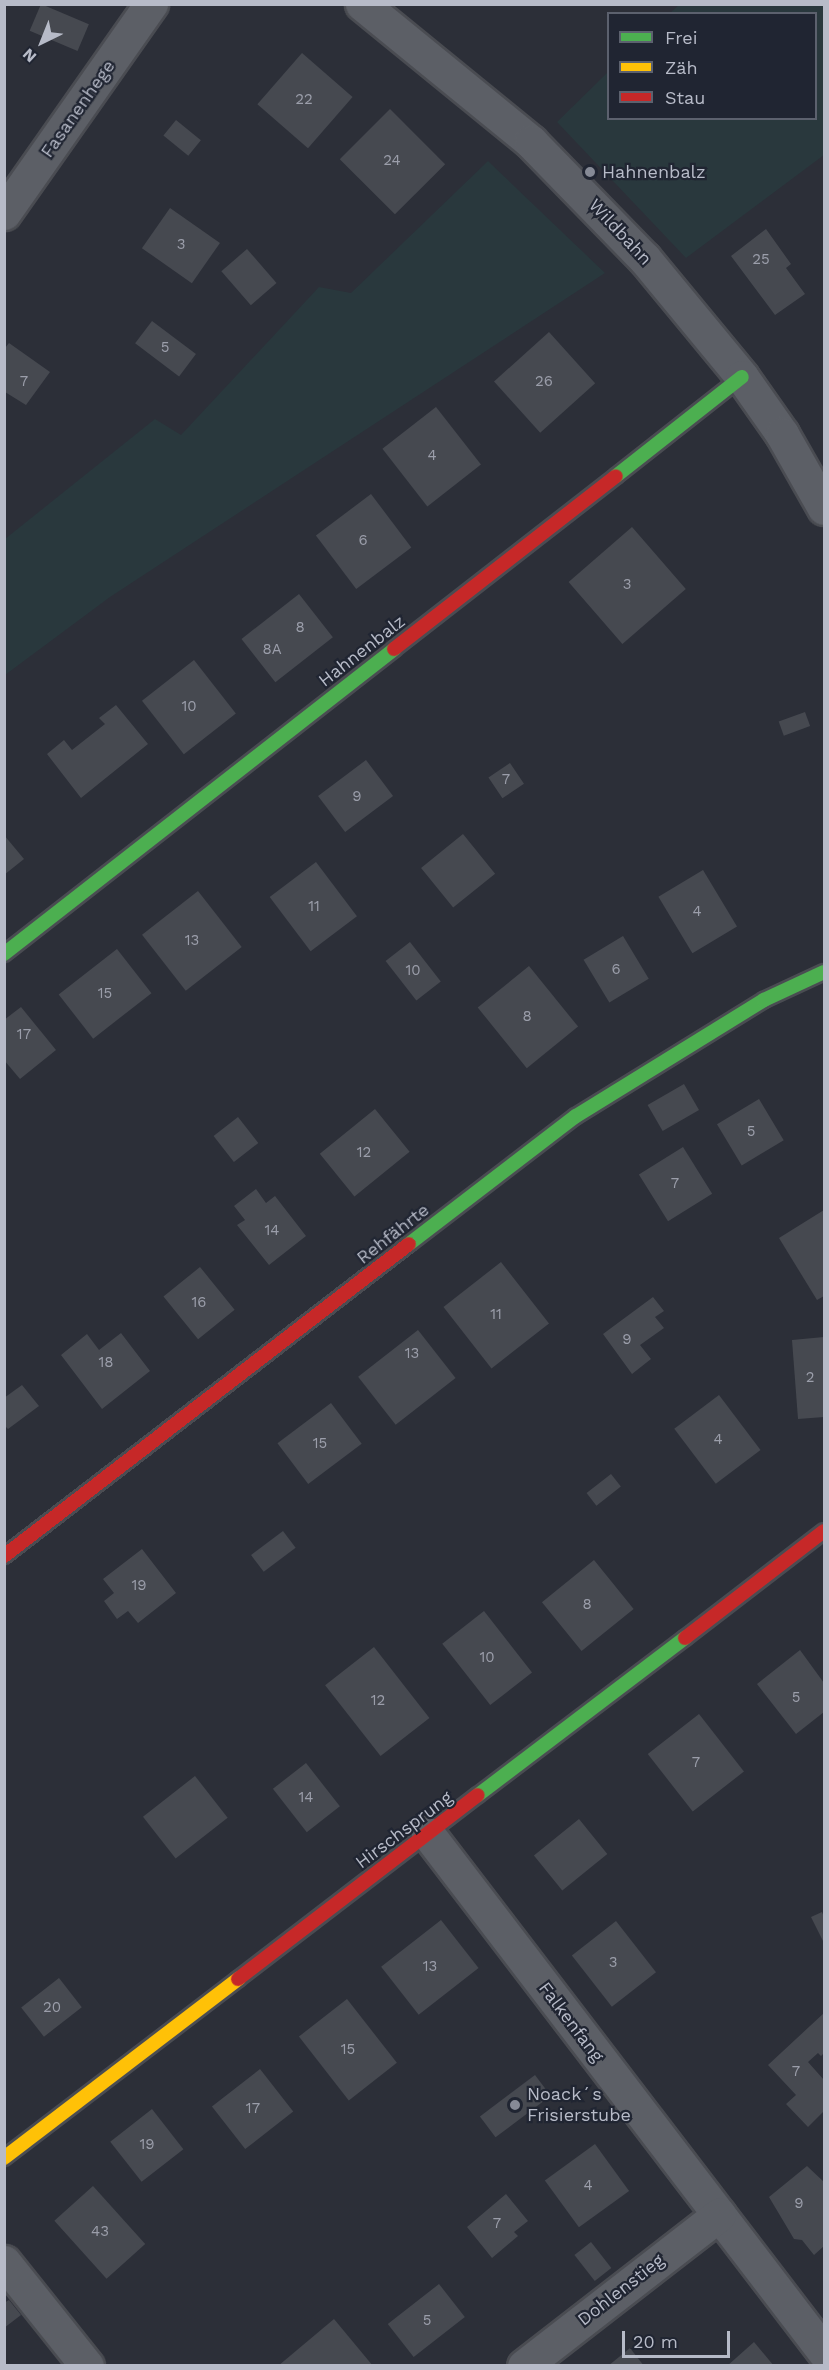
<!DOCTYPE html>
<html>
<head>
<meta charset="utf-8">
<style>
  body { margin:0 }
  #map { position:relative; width:829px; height:2370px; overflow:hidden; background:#2c2f38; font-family:"Work Sans",sans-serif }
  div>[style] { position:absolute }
  .green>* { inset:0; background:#29383d }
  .building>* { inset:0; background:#464950; transform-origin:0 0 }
  .roads { filter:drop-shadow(2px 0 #4a4c52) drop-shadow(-2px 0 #4a4c52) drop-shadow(0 2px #4a4c52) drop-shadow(0 -2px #4a4c52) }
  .street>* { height:33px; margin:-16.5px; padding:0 16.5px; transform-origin:16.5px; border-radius:16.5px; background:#5c5f66 }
  .fast>* { height:14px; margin:-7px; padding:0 7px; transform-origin:7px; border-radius:7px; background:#4caf50 }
  .slow>* { height:14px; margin:-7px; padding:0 7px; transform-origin:7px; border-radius:7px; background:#ffc107 }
  .jam>* { height:14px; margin:-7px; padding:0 7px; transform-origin:7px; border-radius:7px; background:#c62828 }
  .dots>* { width:16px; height:16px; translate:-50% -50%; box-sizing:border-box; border:3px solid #202532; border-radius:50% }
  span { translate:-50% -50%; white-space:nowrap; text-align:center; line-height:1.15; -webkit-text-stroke:4.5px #202532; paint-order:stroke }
  .number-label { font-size:15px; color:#9b9eaa }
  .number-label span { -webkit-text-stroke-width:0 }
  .street-label { font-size:18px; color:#b7bbc8 }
  .poi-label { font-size:18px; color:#b7bbc8 }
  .left { translate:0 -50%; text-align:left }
  .frame { position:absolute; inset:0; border:6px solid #b7bbc8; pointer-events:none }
  .legend { position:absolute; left:607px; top:12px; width:210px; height:108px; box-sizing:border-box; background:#202532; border:2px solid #5c616e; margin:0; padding:8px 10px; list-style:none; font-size:18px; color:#b7bbc8 }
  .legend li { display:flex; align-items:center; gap:12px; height:30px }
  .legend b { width:30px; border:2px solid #5c616e }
  .north { position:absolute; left:12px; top:12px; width:60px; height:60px; -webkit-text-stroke:4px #202532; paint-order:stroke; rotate:223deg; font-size:16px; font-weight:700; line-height:24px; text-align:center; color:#b7bbc8 }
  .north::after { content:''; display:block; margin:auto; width:21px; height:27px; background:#b7bbc8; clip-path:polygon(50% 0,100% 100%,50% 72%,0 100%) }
  .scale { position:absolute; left:622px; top:2331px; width:108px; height:27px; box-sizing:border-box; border:3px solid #b7bbc8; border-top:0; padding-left:8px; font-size:18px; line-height:21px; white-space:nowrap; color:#b7bbc8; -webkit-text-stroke:4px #202532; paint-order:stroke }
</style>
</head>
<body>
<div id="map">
  <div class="green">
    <div style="clip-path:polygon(680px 4px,824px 5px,824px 155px,686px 258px,557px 122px,608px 72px,608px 118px,816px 118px,816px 14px,670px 13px)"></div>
    <div style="clip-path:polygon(488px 161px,605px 273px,110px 597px,5px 675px,5px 539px,155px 419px,181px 435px,319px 287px,351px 293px)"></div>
  </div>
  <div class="building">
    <div style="left:41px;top:4px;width:52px;height:29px;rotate:23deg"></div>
    <div style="left:302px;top:53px;width:67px;height:68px;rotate:41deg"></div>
    <div style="left:390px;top:109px;width:78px;height:71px;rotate:45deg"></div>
    <div style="left:176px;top:120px;width:32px;height:20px;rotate:39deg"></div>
    <div style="left:170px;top:208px;width:61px;height:49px;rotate:35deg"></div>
    <div style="clip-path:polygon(766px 229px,791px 264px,786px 268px,805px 294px,775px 315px,731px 256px)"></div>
    <div style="left:247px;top:249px;width:45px;height:34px;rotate:49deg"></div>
    <div style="left:152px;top:321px;width:55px;height:28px;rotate:37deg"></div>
    <div style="left:549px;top:332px;width:69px;height:74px;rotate:48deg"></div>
    <div style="clip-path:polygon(9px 343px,50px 372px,26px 405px,5px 392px,5px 348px)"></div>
    <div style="left:436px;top:407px;width:73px;height:68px;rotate:52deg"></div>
    <div style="left:371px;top:494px;width:67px;height:69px;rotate:53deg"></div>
    <div style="left:632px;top:527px;width:82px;height:84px;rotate:49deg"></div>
    <div style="left:299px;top:594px;width:55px;height:73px;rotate:52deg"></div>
    <div style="left:194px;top:660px;width:68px;height:66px;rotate:52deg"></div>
    <div style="clip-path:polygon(116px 705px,148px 744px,81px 798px,47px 754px,64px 740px,72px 750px,105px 724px,99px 718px)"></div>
    <div style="left:805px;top:712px;width:15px;height:28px;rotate:70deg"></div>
    <div style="left:366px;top:760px;width:45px;height:60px;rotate:53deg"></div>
    <div style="left:510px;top:763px;width:25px;height:26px;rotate:56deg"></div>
    <div style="left:463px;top:834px;width:51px;height:54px;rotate:51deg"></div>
    <div style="clip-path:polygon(4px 835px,24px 859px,4px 875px)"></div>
    <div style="left:316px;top:862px;width:68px;height:58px;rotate:53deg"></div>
    <div style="left:703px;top:870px;width:66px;height:52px;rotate:59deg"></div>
    <div style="left:198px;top:891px;width:71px;height:71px;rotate:52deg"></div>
    <div style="left:623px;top:936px;width:50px;height:46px;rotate:59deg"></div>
    <div style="left:410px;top:942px;width:50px;height:31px;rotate:52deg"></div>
    <div style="left:117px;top:949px;width:56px;height:74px;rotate:52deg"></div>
    <div style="left:529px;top:966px;width:78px;height:66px;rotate:51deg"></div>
    <div style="clip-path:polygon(21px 1007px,56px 1050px,20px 1079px,4px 1060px,4px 1020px)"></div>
    <div style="left:684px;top:1084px;width:30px;height:42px;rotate:60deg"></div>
    <div style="left:759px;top:1099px;width:48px;height:49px;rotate:59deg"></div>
    <div style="left:375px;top:1109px;width:55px;height:71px;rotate:51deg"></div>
    <div style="left:238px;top:1117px;width:33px;height:31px;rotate:52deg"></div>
    <div style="left:683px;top:1147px;width:55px;height:52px;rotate:58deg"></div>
    <div style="clip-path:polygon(256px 1189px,266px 1203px,275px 1196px,306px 1236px,269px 1265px,237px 1225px,245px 1220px,234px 1206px)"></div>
    <div style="clip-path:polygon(824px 1210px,824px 1296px,817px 1300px,779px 1238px)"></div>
    <div style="left:501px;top:1262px;width:78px;height:73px;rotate:52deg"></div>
    <div style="left:200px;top:1267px;width:55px;height:47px;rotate:51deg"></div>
    <div style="clip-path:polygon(653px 1297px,664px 1311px,655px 1317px,664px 1328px,640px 1345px,651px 1359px,632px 1374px,603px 1334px)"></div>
    <div style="left:418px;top:1330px;width:61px;height:76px;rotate:52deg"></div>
    <div style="clip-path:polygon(121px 1333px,150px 1371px,102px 1409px,61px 1355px,87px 1334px,99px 1350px)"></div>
    <div style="clip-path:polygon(824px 1337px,824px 1417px,798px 1419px,792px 1340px)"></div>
    <div style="clip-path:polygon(22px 1385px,39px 1406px,8px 1429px,4px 1425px,4px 1398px)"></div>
    <div style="left:719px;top:1395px;width:69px;height:56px;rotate:53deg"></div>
    <div style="left:331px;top:1403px;width:51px;height:67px;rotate:53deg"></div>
    <div style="left:611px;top:1474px;width:16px;height:31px;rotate:52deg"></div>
    <div style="left:283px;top:1531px;width:21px;height:40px;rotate:53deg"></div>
    <div style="clip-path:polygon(142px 1549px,176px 1593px,138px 1623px,128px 1611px,117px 1619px,104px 1601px,114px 1593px,103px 1579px)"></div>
    <div style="left:594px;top:1560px;width:63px;height:67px;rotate:51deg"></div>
    <div style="left:484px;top:1611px;width:78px;height:53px;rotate:52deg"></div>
    <div style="left:374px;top:1647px;width:90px;height:62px;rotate:52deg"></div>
    <div style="clip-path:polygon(800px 1650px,824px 1683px,824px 1712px,796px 1734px,757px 1684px)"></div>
    <div style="left:699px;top:1714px;width:73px;height:65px;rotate:52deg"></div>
    <div style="left:306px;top:1763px;width:55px;height:42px;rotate:52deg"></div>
    <div style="left:195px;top:1776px;width:53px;height:66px;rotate:52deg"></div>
    <div style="left:579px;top:1819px;width:45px;height:58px;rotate:51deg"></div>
    <div style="clip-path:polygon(822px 1912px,824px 1917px,824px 1943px,811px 1917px)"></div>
    <div style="left:441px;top:1920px;width:61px;height:76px;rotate:52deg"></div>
    <div style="left:616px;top:1921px;width:65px;height:56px;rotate:52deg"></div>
    <div style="left:59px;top:1978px;width:37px;height:48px;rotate:52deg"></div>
    <div style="left:347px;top:1999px;width:81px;height:61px;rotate:52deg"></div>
    <div style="clip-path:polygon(824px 2013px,824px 2053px,821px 2056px,818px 2053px,808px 2062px,824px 2080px,824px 2111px,808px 2127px,786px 2104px,796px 2095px,768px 2065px)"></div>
    <div style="left:260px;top:2069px;width:54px;height:61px;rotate:52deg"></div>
    <div style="left:535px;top:2075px;width:26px;height:69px;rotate:53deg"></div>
    <div style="left:152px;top:2109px;width:51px;height:53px;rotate:52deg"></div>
    <div style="left:595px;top:2144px;width:58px;height:62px;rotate:54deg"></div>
    <div style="clip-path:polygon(807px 2166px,824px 2182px,824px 2246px,814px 2255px,802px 2240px,794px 2239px,769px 2197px)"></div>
    <div style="left:93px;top:2186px;width:78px;height:52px;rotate:48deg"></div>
    <div style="clip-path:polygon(506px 2194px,528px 2221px,514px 2232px,518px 2236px,492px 2258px,467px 2227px)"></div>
    <div style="left:591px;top:2242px;width:33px;height:21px;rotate:52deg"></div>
    <div style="left:439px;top:2284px;width:42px;height:65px;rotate:52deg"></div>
    <div style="clip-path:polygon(9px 2300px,21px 2315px,4px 2328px,4px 2303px)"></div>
    <div style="clip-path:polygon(334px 2319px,373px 2366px,278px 2366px)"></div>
    <div style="clip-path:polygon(754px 2342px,774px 2366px,727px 2366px)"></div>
    <div style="clip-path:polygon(630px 2348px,644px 2366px,608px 2366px)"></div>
  </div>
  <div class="roads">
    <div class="street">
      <div style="left:362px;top:4px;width:218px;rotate:39.2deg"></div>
      <div style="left:531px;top:142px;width:162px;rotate:45.8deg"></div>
      <div style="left:644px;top:258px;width:154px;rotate:50.5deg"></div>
      <div style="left:742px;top:377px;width:70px;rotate:54.9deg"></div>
      <div style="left:782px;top:434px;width:85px;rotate:60.4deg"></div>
      <div style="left:4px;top:213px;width:256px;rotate:-54.9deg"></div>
      <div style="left:428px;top:1834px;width:652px;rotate:52.6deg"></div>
      <div style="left:4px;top:2262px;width:133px;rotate:51.4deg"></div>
      <div style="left:524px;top:2366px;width:247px;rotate:-37.8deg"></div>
    </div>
    <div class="fast">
      <div style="left:616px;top:476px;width:160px;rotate:-38.2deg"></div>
      <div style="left:4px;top:954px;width:495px;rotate:-38deg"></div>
      <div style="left:409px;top:1244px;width:210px;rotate:-37.5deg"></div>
      <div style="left:576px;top:1116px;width:221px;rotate:-31.7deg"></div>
      <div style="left:764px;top:1000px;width:66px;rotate:-25deg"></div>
      <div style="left:478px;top:1795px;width:260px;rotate:-37.2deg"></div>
    </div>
    <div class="slow">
      <div style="left:4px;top:2158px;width:295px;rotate:-37.4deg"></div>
    </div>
    <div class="jam">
      <div style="left:394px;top:649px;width:281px;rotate:-37.9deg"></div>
      <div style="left:4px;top:1556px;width:511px;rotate:-37.61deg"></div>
      <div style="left:685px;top:1638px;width:175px;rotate:-37.6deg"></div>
      <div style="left:238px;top:1979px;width:302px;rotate:-37.5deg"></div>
    </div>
  </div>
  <div class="dots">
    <div style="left:590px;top:172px;background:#868a96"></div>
    <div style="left:515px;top:2105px;background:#868a96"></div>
  </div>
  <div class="number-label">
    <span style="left:304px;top:100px">22</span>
    <span style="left:392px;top:161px">24</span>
    <span style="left:181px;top:245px">3</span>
    <span style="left:761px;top:260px">25</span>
    <span style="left:165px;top:348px">5</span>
    <span style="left:24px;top:382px">7</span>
    <span style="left:544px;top:382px">26</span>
    <span style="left:432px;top:456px">4</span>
    <span style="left:363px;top:541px">6</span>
    <span style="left:627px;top:585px">3</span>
    <span style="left:300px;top:628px">8</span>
    <span style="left:272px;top:650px">8A</span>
    <span style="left:189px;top:707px">10</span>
    <span style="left:506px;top:780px">7</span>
    <span style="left:357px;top:797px">9</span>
    <span style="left:314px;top:907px">11</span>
    <span style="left:697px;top:912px">4</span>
    <span style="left:192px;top:941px">13</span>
    <span style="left:616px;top:970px">6</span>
    <span style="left:413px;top:971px">10</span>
    <span style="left:105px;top:994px">15</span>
    <span style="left:527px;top:1017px">8</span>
    <span style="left:24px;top:1035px">17</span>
    <span style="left:751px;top:1132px">5</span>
    <span style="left:364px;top:1153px">12</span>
    <span style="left:675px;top:1184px">7</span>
    <span style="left:272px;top:1231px">14</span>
    <span style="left:199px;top:1303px">16</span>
    <span style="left:496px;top:1315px">11</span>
    <span style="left:627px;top:1340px">9</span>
    <span style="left:412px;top:1354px">13</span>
    <span style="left:106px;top:1363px">18</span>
    <span style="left:810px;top:1378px">2</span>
    <span style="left:718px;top:1440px">4</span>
    <span style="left:320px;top:1444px">15</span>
    <span style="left:139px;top:1586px">19</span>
    <span style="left:587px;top:1605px">8</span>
    <span style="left:487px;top:1658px">10</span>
    <span style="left:796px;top:1698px">5</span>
    <span style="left:378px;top:1701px">12</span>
    <span style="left:696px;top:1763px">7</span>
    <span style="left:306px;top:1798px">14</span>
    <span style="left:613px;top:1963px">3</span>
    <span style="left:430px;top:1967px">13</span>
    <span style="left:52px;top:2008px">20</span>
    <span style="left:348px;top:2050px">15</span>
    <span style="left:796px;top:2072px">7</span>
    <span style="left:253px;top:2109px">17</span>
    <span style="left:147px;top:2145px">19</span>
    <span style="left:588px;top:2186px">4</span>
    <span style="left:799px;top:2204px">9</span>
    <span style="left:497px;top:2224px">7</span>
    <span style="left:100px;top:2232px">43</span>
    <span style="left:427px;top:2321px">5</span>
  </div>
  <div class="street-label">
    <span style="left:78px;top:109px;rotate:-55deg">Fasanenhege</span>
    <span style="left:620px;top:232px;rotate:47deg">Wildbahn</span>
    <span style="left:362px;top:651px;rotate:-38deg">Hahnenbalz</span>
    <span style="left:393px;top:1234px;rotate:-38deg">Rehfährte</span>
    <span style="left:404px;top:1830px;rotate:-37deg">Hirschsprung</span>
    <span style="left:571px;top:2022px;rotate:53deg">Falkenfang</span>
    <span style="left:621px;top:2290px;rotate:-38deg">Dohlenstieg</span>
  </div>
  <div class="poi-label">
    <span class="left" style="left:602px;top:172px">Hahnenbalz</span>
    <span class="left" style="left:527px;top:2105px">Noack´s<br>Frisierstube</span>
  </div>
  <div class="frame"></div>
  <ul class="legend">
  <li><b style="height:8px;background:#4caf50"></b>Frei</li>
  <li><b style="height:8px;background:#ffc107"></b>Zäh</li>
  <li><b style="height:8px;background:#c62828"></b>Stau</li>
  </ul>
  <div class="north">N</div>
  <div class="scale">20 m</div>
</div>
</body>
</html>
